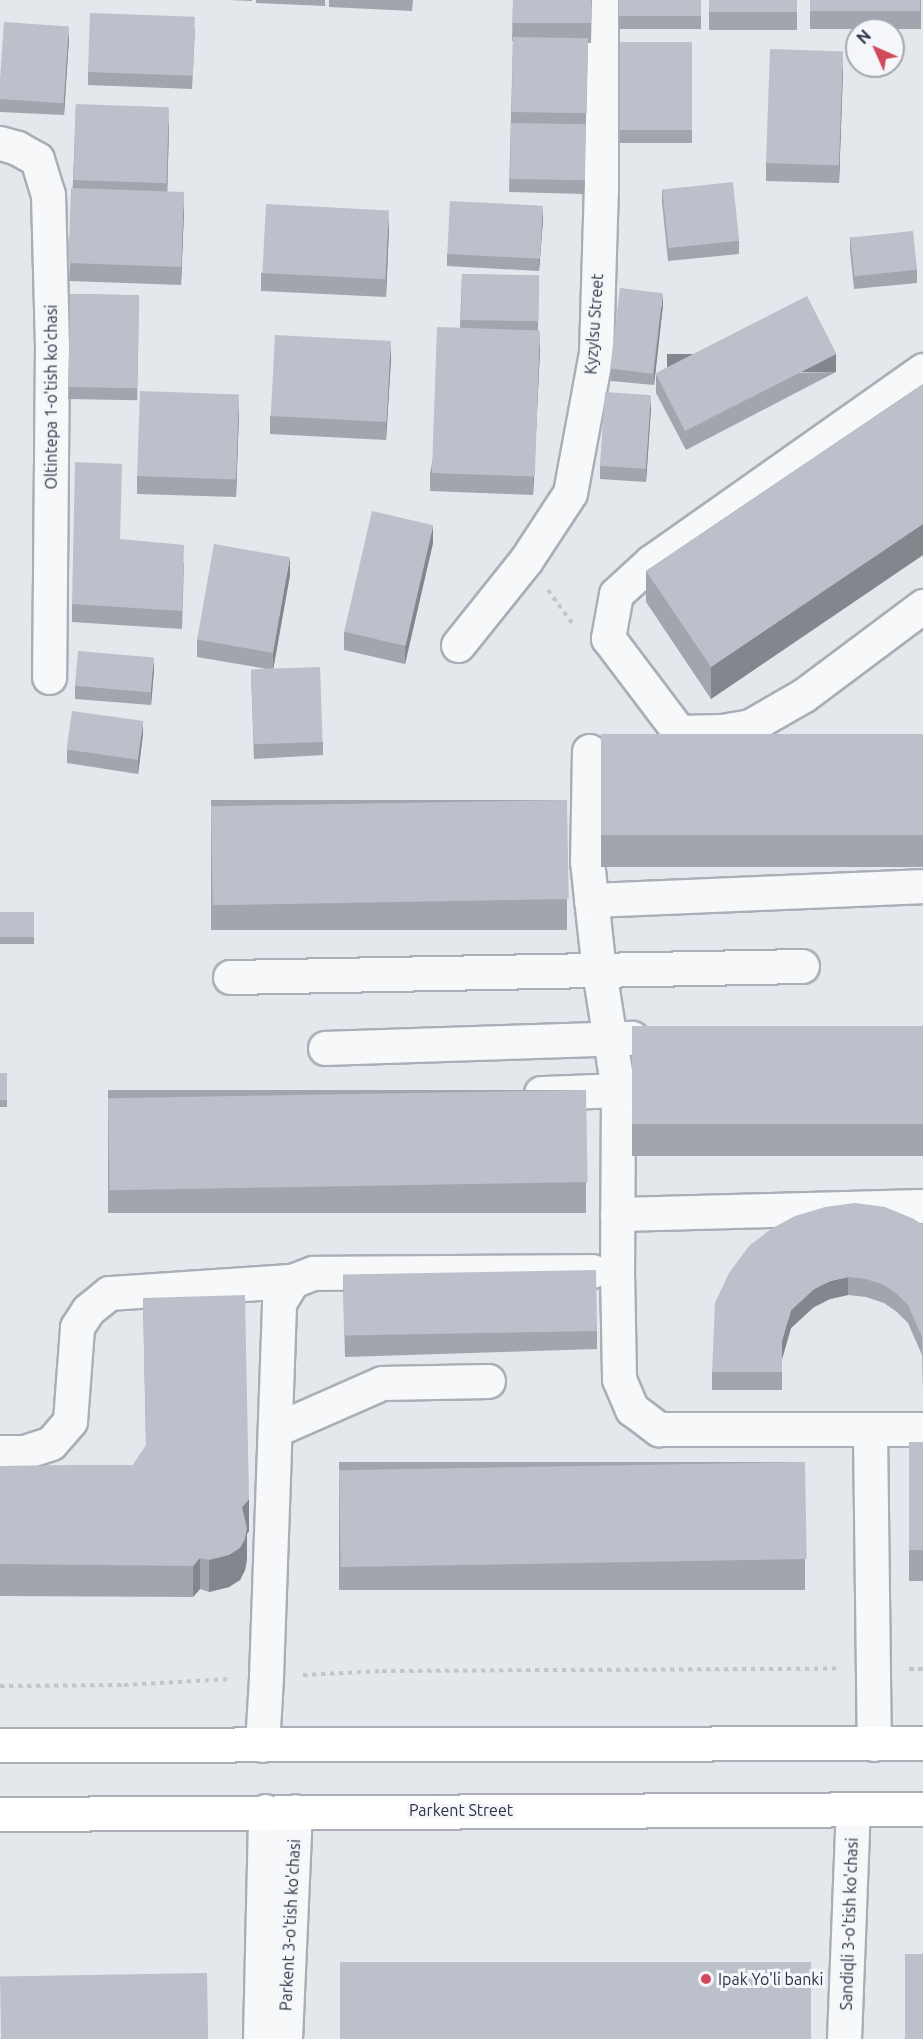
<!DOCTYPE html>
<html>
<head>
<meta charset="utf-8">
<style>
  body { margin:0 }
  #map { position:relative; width:923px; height:2039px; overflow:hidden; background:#e4e7ec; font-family:Ubuntu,sans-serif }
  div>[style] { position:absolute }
  .path>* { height:4px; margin-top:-2px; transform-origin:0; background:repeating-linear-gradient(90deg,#c2c5cb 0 4.5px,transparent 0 9px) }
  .roads { filter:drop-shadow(2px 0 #a9aeb7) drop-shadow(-2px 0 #a9aeb7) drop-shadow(0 2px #a9aeb7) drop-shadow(0 -2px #a9aeb7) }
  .minor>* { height:33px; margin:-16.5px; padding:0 16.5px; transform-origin:16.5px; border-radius:16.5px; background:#f7f8fa }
  .major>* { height:33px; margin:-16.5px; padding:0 16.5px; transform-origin:16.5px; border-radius:16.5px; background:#fff }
  .wall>* { inset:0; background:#a1a5ae; transform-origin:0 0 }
  .shaded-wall>* { inset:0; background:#83868d; transform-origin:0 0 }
  .building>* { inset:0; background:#bbc0ca; transform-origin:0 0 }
  .dots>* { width:16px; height:16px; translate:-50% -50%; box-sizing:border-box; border:3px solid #f4f6f9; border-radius:50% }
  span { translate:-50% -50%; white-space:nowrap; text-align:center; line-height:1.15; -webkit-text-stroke:6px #f4f6f9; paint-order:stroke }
  .street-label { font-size:16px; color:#2b3445 }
  .poi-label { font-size:16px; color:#2b3445 }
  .left { translate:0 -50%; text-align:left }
  .north { position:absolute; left:845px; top:18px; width:60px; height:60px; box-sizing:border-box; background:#f4f6f9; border:2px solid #a4a8b1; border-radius:50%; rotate:315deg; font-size:16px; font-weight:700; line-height:24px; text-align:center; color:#2b3445 }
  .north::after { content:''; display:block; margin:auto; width:21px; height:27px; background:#d1495b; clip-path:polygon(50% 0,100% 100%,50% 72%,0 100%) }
</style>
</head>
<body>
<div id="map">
  <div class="path">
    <div style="left:548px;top:590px;width:41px;rotate:54deg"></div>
    <div style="left:909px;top:1669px;width:14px"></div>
    <div style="left:303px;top:1675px;width:79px;rotate:-2.9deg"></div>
    <div style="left:382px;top:1671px;width:454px;rotate:-0.3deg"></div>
    <div style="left:0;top:1686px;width:124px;rotate:-0.5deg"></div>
    <div style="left:124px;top:1685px;width:106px;rotate:-3.2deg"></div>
  </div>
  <div class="roads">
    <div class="minor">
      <div style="left:0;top:143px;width:18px;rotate:16deg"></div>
      <div style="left:17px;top:148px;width:23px;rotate:29deg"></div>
      <div style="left:37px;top:159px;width:37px;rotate:73deg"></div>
      <div style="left:48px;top:194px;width:151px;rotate:88.5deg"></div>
      <div style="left:52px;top:345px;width:332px;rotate:90.5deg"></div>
      <div style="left:923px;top:370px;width:332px;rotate:144.8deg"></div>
      <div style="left:652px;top:561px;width:49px;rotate:137.5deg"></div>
      <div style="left:616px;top:594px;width:45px;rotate:100.3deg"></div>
      <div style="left:608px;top:638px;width:118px;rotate:52.9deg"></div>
      <div style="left:679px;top:732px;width:43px;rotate:-1.3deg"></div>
      <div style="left:722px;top:731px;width:28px;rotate:-10deg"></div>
      <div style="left:750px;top:726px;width:62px;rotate:-29.9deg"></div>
      <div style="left:804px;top:695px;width:149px;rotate:-36.8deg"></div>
      <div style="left:458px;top:645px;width:109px;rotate:-51.3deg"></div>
      <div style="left:526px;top:560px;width:80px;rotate:-56.7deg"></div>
      <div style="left:570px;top:493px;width:142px;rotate:-79.5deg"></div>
      <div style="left:596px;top:353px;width:164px;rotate:-88.3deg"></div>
      <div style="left:601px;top:189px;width:189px;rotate:-90deg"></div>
      <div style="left:589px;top:751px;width:110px;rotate:91deg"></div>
      <div style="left:587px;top:861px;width:111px;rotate:83.8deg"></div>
      <div style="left:599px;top:971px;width:121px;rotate:80.9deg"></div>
      <div style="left:618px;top:1090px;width:181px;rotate:90.3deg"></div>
      <div style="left:617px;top:1271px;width:108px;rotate:88.9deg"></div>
      <div style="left:619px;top:1379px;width:33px;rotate:67deg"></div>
      <div style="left:632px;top:1409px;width:34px;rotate:37deg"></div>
      <div style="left:659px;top:1429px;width:264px"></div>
      <div style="left:591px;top:900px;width:330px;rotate:-2.4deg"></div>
      <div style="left:230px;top:977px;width:572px;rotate:-1.1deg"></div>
      <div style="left:325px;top:1048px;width:307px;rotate:-1.9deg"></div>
      <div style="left:541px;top:1093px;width:77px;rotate:-2.2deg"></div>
      <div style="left:617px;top:1214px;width:306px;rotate:-1.5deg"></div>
      <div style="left:275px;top:1430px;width:117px;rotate:-23.7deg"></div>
      <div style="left:382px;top:1383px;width:106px;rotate:-1.1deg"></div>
      <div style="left:870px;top:1430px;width:314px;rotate:89.3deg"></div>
      <div style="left:0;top:1452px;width:24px"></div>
      <div style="left:24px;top:1452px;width:28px;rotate:-18deg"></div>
      <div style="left:51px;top:1443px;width:29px;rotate:-49deg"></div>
      <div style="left:70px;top:1421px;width:94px;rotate:-85.7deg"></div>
      <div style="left:77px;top:1327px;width:20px;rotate:-57deg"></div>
      <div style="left:88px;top:1310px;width:27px;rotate:-39deg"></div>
      <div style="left:109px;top:1293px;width:183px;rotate:-3.8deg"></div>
      <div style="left:262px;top:1745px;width:68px;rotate:-86.6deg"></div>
      <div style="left:266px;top:1677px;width:374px;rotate:-88deg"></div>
      <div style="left:279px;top:1303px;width:26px;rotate:-59deg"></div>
      <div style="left:292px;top:1281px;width:22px;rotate:-21deg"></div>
      <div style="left:313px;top:1273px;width:279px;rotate:-0.4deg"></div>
      <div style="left:260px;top:2039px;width:228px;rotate:-88.7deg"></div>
      <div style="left:285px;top:2039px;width:228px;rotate:-87.5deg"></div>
      <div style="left:844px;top:2039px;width:230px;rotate:-87.8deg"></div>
    </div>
    <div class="major">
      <div style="left:0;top:1745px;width:923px;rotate:-0.12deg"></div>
      <div style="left:0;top:1814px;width:923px;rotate:-0.31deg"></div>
    </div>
  </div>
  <div class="wall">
    <div style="clip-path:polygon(228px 0,252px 0,252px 1px)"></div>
    <div style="clip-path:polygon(256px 0,325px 0,325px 6px,256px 3px)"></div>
    <div style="clip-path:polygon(329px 0,413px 0,412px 11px,329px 7px)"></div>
    <div style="clip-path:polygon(513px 0,592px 0,591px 43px,588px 43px,584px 194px,509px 192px,513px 41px,512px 41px)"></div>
    <div style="left:619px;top:0;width:82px;height:29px"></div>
    <div style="left:709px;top:0;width:88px;height:30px"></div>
    <div style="left:810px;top:0;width:111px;height:29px"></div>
    <div style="clip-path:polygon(195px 29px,192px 89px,88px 85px,88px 72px)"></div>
    <div style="clip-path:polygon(69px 38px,64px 115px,0 112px,0 92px)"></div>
    <div style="left:620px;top:42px;width:72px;height:101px"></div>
    <div style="clip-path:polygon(843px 70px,839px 183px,766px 181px,766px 163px)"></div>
    <div style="clip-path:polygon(76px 104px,169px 125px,167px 191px,184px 210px,181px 285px,69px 281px)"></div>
    <div style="clip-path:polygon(662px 189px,739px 241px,739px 254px,668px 261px,662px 202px)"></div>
    <div style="clip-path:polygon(543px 219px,539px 271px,447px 266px,447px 254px)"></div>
    <div style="clip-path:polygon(389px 228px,386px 297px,261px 291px,261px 273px)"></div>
    <div style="clip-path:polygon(850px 237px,917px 270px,917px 283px,854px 289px,850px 250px)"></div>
    <div style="clip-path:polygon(462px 274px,539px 276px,538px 331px,540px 349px,533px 495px,430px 491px,430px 473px,460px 328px)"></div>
    <div style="left:70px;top:294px;width:69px;height:105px;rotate:1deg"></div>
    <div style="clip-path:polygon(663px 305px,654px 385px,611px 381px,611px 368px)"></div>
    <div style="clip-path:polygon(391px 359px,386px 440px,270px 434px,270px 416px)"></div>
    <div style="clip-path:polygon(836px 372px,686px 450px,656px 393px,656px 375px)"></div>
    <div style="clip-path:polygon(923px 384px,923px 555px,711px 699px,646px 602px,646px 571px)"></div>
    <div style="clip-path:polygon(651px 408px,646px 482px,600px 479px,600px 466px)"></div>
    <div style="clip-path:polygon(239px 412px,236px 497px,137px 494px,137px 476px)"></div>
    <div style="clip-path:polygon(121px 539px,184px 563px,182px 629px,72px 622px,72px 604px)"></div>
    <div style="clip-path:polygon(433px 543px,405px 664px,344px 650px,344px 632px)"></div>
    <div style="clip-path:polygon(290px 575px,273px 670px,197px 657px,197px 639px)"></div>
    <div style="clip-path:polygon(154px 670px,151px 705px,75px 699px,75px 686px)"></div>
    <div style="clip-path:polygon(251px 671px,323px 742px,323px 755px,254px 759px)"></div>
    <div style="clip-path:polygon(143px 734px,138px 774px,67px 763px,67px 750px)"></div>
    <div style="left:923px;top:734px;width:133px;height:322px;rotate:90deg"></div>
    <div style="left:567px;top:800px;width:130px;height:356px;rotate:90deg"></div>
    <div style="left:0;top:912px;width:34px;height:32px"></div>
    <div style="left:923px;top:1026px;width:130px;height:291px;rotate:90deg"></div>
    <div style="left:0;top:1073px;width:7px;height:34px"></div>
    <div style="left:586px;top:1090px;width:123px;height:478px;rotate:90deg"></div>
    <div style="clip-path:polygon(923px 1225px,923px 1391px,922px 1355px,908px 1323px,897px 1312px,884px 1303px,866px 1297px,848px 1295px,830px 1299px,814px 1307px,791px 1328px,782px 1359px,782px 1390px,712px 1390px,712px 1372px)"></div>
    <div style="clip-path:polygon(343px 1278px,597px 1331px,597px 1349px,345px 1357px)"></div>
    <div style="clip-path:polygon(143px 1298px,249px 1531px,247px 1534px,247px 1559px,245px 1570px,240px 1580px,229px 1587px,209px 1592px,200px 1589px,193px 1597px,0 1596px,0 1466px,133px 1465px,146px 1446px)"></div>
    <div style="left:909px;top:1442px;width:14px;height:139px"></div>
    <div style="left:805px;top:1462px;width:128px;height:466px;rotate:90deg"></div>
  </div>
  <div class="shaded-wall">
    <div style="clip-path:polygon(69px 26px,69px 38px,64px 115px,64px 102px)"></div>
    <div style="clip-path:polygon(843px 52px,843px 70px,839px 183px,839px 165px)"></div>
    <div style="clip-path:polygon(169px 107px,169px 125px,167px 201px,167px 183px)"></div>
    <div style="clip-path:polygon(184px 192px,184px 210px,181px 285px,181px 267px)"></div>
    <div style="clip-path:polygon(543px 206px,543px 219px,539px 271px,539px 258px)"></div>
    <div style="clip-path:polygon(389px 210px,389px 228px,386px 297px,386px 279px)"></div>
    <div style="clip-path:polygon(663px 293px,663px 305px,654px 385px,654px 372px)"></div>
    <div style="clip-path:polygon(540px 331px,540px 349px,533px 495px,533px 477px)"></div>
    <div style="clip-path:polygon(391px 341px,391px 359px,386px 440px,386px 422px)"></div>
    <div style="left:836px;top:354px;width:18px;height:169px;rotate:90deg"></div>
    <div style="clip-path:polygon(239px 394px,239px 412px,236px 497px,236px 479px)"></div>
    <div style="clip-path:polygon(651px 395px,651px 408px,646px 482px,646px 469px)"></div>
    <div style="clip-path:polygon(923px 524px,923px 555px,711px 699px,711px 667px)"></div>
    <div style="clip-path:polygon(433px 525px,433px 543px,405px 664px,405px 646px)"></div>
    <div style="clip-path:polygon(290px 557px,290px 575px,273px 670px,273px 652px)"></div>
    <div style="clip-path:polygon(154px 657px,154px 670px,151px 705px,151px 692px)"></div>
    <div style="clip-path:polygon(143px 721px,143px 734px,138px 774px,138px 761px)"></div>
    <div style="clip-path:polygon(848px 1277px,848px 1295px,830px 1299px,814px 1307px,791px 1328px,782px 1359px,782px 1341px,791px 1310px,814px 1289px,830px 1281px)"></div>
    <div style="clip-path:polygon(249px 1499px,249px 1531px,247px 1534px,247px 1559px,245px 1570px,240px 1580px,229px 1587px,209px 1592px,209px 1560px,242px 1507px)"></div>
    <div style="clip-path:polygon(200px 1558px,200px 1589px,193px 1597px,193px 1566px)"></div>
  </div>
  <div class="building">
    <div style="left:513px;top:0;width:78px;height:23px"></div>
    <div style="left:619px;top:0;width:82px;height:16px"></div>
    <div style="left:709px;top:0;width:88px;height:12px"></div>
    <div style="left:810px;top:0;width:110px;height:11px"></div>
    <div style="left:90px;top:13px;width:105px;height:59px;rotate:2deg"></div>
    <div style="left:4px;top:22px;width:65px;height:77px;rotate:4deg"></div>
    <div style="left:513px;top:37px;width:75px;height:75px;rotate:1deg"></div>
    <div style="left:620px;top:42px;width:72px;height:88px"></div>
    <div style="left:770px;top:49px;width:73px;height:114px;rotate:2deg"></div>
    <div style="left:76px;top:104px;width:93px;height:76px;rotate:2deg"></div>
    <div style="left:511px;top:123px;width:75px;height:56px;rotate:1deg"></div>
    <div style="left:733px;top:182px;width:59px;height:71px;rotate:84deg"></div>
    <div style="left:71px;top:188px;width:113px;height:75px;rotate:2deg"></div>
    <div style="left:450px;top:201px;width:93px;height:53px;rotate:3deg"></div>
    <div style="left:266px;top:204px;width:123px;height:69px;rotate:3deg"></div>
    <div style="left:913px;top:231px;width:39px;height:63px;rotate:84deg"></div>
    <div style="left:462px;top:274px;width:77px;height:46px;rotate:1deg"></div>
    <div style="left:620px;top:288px;width:43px;height:81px;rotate:7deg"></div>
    <div style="left:70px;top:294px;width:69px;height:93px;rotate:1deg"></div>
    <div style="left:807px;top:296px;width:65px;height:170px;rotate:63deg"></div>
    <div style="left:437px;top:327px;width:103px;height:146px;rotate:2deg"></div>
    <div style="left:275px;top:335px;width:116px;height:81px;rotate:3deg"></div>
    <div style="clip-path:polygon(923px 384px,923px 524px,711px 667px,646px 571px)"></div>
    <div style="left:140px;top:391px;width:99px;height:85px;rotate:2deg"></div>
    <div style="left:605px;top:392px;width:46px;height:74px;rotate:4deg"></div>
    <div style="clip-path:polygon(75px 462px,122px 464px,120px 539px,184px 545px,182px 611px,72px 604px)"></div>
    <div style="left:372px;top:511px;width:63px;height:124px;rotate:13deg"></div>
    <div style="left:214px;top:544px;width:77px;height:97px;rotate:10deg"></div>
    <div style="left:78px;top:651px;width:76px;height:35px;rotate:5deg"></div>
    <div style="left:320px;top:667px;width:75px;height:69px;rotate:88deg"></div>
    <div style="left:72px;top:711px;width:72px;height:39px;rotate:8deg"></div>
    <div style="left:923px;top:734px;width:101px;height:322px;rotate:90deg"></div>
    <div style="left:567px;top:800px;width:99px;height:356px;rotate:89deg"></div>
    <div style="left:0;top:912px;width:34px;height:25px"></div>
    <div style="left:923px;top:1026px;width:98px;height:291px;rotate:90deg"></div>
    <div style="left:0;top:1073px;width:7px;height:27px"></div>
    <div style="left:586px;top:1090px;width:92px;height:478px;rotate:89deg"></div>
    <div style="clip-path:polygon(855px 1203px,885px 1207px,914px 1219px,923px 1225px,923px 1373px,922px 1337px,908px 1305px,897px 1294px,884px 1285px,866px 1279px,848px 1277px,830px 1281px,814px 1289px,791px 1310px,782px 1341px,782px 1372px,712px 1372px,715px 1303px,729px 1273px,749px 1246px,771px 1229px,795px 1216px,825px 1207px)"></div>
    <div style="left:596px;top:1270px;width:61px;height:253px;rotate:89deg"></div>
    <div style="clip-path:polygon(245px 1295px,249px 1499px,242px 1507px,247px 1528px,245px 1539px,240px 1548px,229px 1555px,209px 1560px,200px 1558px,193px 1566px,0 1564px,0 1466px,133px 1465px,146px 1445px,143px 1298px)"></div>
    <div style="left:909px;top:1442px;width:14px;height:108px"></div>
    <div style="left:805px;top:1462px;width:97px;height:466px;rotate:89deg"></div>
    <div style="left:905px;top:1954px;width:18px;height:85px"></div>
    <div style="left:340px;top:1962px;width:471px;height:77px"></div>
    <div style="left:207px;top:1973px;width:66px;height:207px;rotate:89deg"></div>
  </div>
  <div class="dots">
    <div style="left:706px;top:1979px;background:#d1495b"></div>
  </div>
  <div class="street-label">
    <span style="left:594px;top:324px;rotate:-86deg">Kyzylsu Street</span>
    <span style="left:51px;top:397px;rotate:-90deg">Oltintepa 1-o'tish ko'chasi</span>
    <span style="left:461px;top:1810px">Parkent Street</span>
    <span style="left:849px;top:1924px;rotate:-88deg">Sandiqli 3-o'tish ko'chasi</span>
    <span style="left:290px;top:1925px;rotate:-87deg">Parkent 3-o'tish ko'chasi</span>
  </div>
  <div class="poi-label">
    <span class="left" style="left:718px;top:1979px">Ipak Yo'li banki</span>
  </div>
  <div class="north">N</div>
</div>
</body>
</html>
